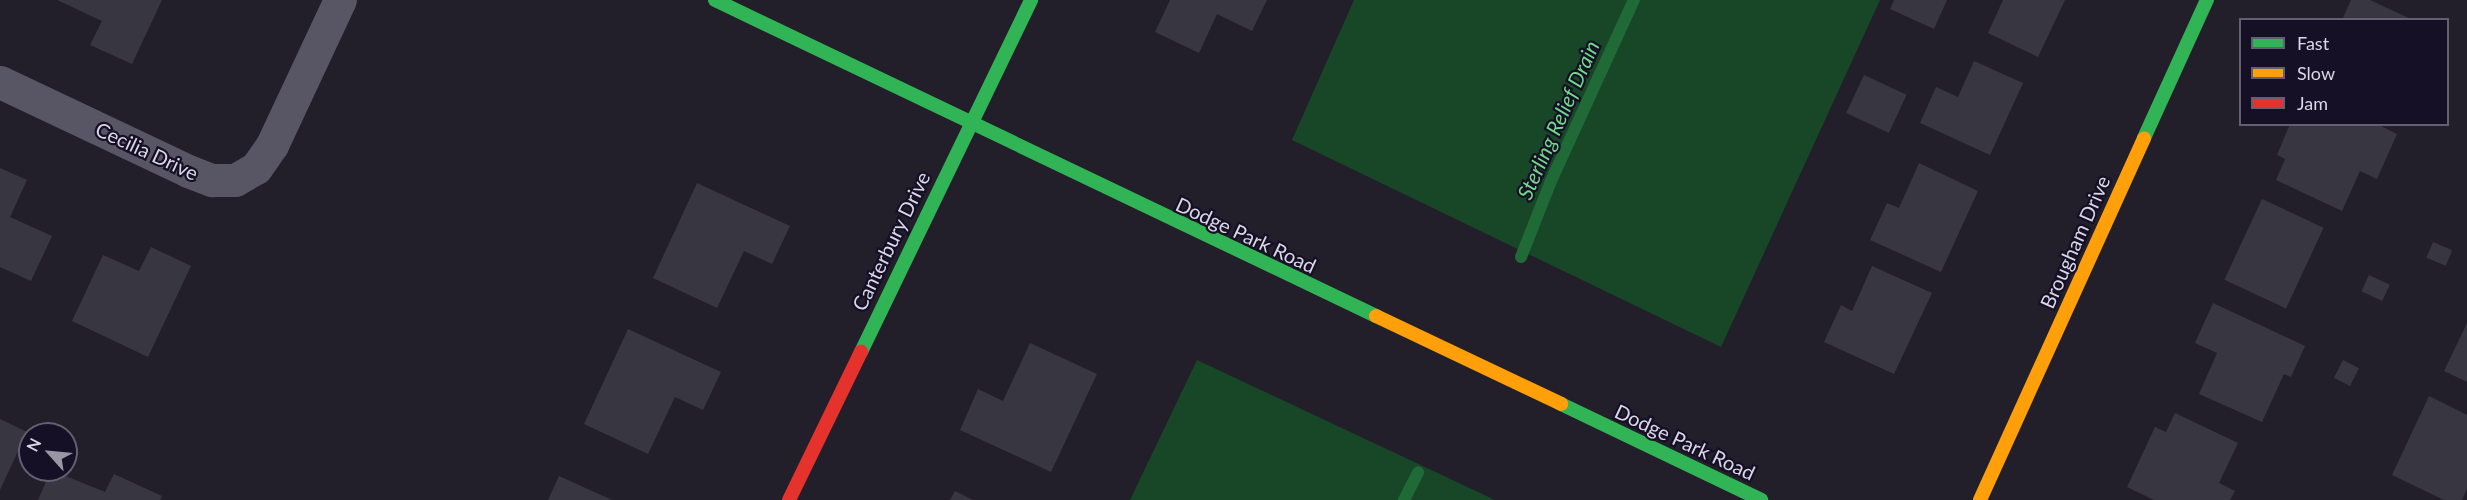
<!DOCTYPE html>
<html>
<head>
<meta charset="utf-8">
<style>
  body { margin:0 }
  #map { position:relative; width:2467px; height:500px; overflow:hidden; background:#221f2b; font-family:Lato,sans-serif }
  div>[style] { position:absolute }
  .green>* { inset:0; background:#174726 }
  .stream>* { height:12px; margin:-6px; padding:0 6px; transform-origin:6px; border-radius:6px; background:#206a37 }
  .building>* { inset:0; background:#383640; transform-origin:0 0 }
  .street>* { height:33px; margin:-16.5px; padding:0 16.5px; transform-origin:16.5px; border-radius:16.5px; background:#585565 }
  .fast>* { height:14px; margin:-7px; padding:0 7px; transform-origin:7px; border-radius:7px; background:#30b455 }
  .slow>* { height:14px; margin:-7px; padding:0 7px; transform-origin:7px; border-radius:7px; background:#ff9f0a }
  .jam>* { height:14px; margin:-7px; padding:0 7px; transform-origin:7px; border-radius:7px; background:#e5322d }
  span { translate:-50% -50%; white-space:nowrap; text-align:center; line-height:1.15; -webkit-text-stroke:4.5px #151026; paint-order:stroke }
  .street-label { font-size:20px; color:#dad7e7 }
  .water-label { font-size:21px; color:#73da8a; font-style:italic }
  .legend { position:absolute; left:2239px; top:18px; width:210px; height:108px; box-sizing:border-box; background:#151026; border:2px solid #646073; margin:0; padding:8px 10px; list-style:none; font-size:18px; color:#dad7e7 }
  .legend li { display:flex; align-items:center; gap:12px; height:30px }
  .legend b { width:30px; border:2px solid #646073 }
  .north { position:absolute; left:18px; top:422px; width:60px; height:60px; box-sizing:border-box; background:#151026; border:2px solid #646073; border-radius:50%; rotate:297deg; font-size:16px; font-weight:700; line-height:24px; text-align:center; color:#dad7e7 }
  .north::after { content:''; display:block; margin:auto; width:21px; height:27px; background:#9a97a5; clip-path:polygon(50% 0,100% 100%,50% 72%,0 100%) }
</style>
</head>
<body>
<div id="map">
  <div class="green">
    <div style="clip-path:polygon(1354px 0,1880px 0,1721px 347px,1292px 140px)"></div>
    <div style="clip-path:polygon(1197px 360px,1495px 500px,1130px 500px)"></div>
  </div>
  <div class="stream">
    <div style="left:1521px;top:257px;width:82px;rotate:-68.5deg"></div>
    <div style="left:1551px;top:181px;width:199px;rotate:-65.4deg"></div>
    <div style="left:1404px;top:500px;width:31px;rotate:-63deg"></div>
  </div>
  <div class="building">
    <div style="clip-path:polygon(57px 0,162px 0,132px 64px,90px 45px,102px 21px)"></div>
    <div style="clip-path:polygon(1170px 0,1267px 0,1252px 31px,1217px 14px,1199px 53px,1155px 32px)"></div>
    <div style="clip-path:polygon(1894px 0,1947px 0,1934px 29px,1890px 9px)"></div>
    <div style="clip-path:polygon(2003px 0,2065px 0,2038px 57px,1988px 33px)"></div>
    <div style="clip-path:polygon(2351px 0,2370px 0,2413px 20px,2342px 20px)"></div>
    <div style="clip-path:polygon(1974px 61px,2023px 83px,1990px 155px,1920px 123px,1936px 87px,1958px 97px)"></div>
    <div style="left:1864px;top:75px;width:47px;height:42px;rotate:25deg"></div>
    <div style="clip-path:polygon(2290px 124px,2377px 124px,2397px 134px,2377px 179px,2360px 171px,2342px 211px,2276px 180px,2285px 159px,2277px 155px)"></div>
    <div style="clip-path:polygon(1919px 163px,1978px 191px,1941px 272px,1870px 240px,1887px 203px,1899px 208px)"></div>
    <div style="clip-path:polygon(0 168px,27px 180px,10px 217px,52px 236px,31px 281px,0 267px)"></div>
    <div style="clip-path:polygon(697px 183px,790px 226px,772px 264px,744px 251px,717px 308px,653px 278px)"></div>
    <div style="left:2262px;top:199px;width:68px;height:89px;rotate:25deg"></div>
    <div style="left:2433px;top:242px;width:21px;height:17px;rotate:23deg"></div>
    <div style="clip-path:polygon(151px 247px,191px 266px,148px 357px,72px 321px,103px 255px,139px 271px)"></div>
    <div style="clip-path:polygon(1872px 266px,1932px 293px,1894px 374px,1824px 342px,1841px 305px,1852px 311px)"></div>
    <div style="left:2369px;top:275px;width:23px;height:18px;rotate:25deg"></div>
    <div style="clip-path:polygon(2213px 303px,2305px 346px,2291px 377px,2284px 374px,2262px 422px,2199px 394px,2217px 353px,2195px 343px)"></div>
    <div style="clip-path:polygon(2467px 323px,2467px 382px,2444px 371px)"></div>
    <div style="clip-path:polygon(628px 329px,721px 372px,703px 410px,675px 397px,648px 454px,584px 424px)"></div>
    <div style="clip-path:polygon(1030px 343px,1097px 374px,1051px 472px,960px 430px,978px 389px,1003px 401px)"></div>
    <div style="left:2343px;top:360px;width:18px;height:20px;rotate:27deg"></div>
    <div style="clip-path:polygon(2429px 396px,2467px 415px,2467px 489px,2462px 500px,2444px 500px,2392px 475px)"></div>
    <div style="clip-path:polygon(2175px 413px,2238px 443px,2219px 483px,2235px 491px,2230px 500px,2154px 500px,2127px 487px,2155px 427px,2166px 432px)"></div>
    <div style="clip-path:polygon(0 419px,27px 432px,0 490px)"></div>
    <div style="clip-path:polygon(51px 470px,105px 492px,114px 474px,162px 496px,160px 500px,38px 500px)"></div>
    <div style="clip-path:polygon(559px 476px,612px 500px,548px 500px)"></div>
    <div style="clip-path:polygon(955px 491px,973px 500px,950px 500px)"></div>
  </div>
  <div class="street">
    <div style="left:0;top:82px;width:208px;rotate:25.3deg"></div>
    <div style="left:188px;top:171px;width:26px;rotate:21deg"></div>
    <div style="left:212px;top:180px;width:23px"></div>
    <div style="left:235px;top:180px;width:24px;rotate:-30deg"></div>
    <div style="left:256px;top:168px;width:28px;rotate:-55deg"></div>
    <div style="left:272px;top:145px;width:160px;rotate:-64.9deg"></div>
  </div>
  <div class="fast">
    <div style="left:715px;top:0;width:733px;rotate:25.55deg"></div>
    <div style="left:2144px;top:138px;width:152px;rotate:-65.5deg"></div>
    <div style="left:861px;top:352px;width:391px;rotate:-64.2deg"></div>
    <div style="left:1561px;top:404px;width:222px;rotate:25.6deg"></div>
  </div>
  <div class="slow">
    <div style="left:1376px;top:316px;width:205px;rotate:25.4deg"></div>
    <div style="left:1980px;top:500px;width:397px;rotate:-65.6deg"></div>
  </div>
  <div class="jam">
    <div style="left:789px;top:500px;width:165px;rotate:-64.1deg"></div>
  </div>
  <div class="street-label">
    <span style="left:147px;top:151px;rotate:25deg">Cecilia Drive</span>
    <span style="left:1246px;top:235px;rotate:25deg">Dodge Park Road</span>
    <span style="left:891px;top:241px;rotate:-64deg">Canterbury Drive</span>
    <span style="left:2075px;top:242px;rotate:-66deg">Brougham Drive</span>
    <span style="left:1685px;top:442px;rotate:25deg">Dodge Park Road</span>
  </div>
  <div class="water-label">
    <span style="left:1558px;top:120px;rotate:-66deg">Sterling Relief Drain</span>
  </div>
  <ul class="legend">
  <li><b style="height:8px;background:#30b455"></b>Fast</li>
  <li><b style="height:8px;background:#ff9f0a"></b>Slow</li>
  <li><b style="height:8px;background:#e5322d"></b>Jam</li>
  </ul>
  <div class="north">N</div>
</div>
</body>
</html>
